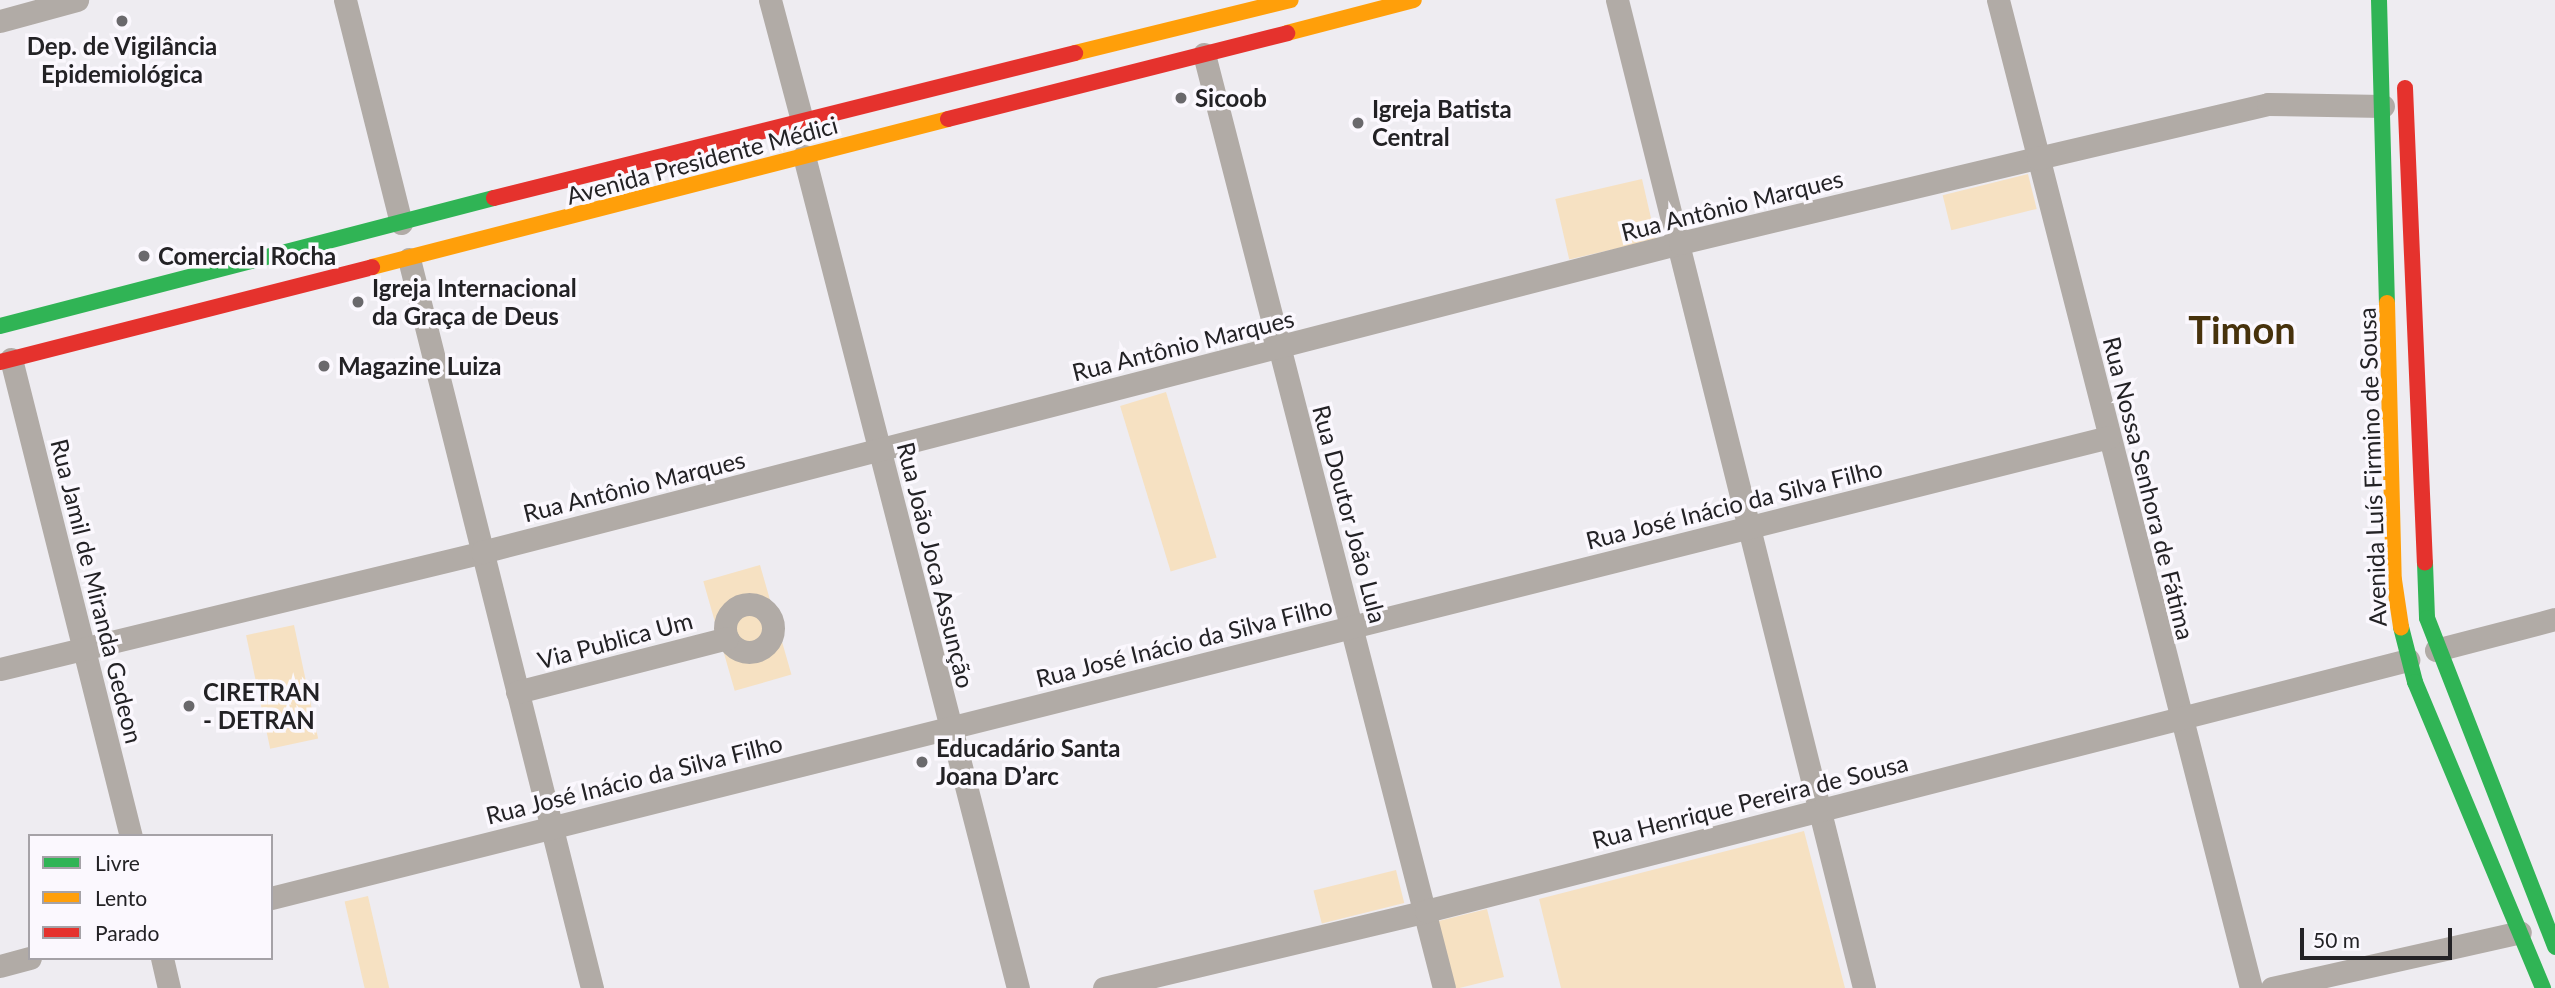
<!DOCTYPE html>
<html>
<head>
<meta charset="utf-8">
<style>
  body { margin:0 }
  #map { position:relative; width:2555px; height:988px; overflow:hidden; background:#eeecf1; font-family:Lato,sans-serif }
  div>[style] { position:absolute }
  .green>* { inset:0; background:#f6e1c2; transform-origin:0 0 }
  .street>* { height:23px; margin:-11.5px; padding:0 11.5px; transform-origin:11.5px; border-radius:11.5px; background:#b1aba6 }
  .street>.ring { margin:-11.5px; padding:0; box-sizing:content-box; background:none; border:23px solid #b1aba6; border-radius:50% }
  .fast>* { height:16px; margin:-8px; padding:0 8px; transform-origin:8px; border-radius:8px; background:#30b455 }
  .slow>* { height:16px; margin:-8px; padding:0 8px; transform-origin:8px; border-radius:8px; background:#ff9f0a }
  .jam>* { height:16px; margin:-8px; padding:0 8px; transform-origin:8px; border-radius:8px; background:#e5322d }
  .dots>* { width:19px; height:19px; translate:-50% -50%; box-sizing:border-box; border:4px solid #fbf8fe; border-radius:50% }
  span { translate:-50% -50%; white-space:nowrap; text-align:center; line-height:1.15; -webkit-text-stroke:7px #fbf8fe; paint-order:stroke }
  .poi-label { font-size:24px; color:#232225; font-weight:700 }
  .left { translate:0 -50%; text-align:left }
  .street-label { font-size:24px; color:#232225 }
  .town-label { font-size:38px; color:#47320c; font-weight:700 }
  .legend { position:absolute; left:28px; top:834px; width:245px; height:126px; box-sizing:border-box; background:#fbf8fe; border:2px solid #a5a2a7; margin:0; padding:9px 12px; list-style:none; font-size:21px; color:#232225 }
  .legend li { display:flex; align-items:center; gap:14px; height:35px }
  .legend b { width:35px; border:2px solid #a5a2a7 }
  .scale { position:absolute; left:2300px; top:928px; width:152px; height:32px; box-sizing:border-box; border:4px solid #232225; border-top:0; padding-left:9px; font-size:21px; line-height:24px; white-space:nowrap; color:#232225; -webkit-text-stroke:5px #fbf8fe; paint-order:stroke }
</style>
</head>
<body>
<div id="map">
  <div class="green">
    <div style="left:2028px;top:174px;width:36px;height:88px;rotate:76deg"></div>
    <div style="left:1642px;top:179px;width:62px;height:89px;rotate:77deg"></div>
    <div style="left:1166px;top:392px;width:173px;height:48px;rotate:73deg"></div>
    <div style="left:760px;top:565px;width:114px;height:59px;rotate:74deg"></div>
    <div style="left:294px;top:625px;width:116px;height:49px;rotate:78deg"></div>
    <div style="clip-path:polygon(1804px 831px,1845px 988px,1561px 988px,1539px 899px)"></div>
    <div style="left:1396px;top:870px;width:34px;height:85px;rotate:76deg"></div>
    <div style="left:368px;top:896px;width:95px;height:24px;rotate:77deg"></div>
    <div style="left:1487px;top:909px;width:70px;height:51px;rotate:76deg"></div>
  </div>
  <div class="street">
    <div style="left:345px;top:0;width:230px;rotate:75.9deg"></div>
    <div style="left:770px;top:0;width:124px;rotate:75.1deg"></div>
    <div style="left:1617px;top:0;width:1018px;rotate:75.96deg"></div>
    <div style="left:1998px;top:0;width:1020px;rotate:75.64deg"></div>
    <div style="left:0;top:21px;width:80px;rotate:-15.3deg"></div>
    <div style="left:1204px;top:54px;width:964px;rotate:75.59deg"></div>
    <div style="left:804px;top:156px;width:859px;rotate:75.58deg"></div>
    <div style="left:409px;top:259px;width:752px;rotate:75.91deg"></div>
    <div style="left:11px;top:359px;width:492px;rotate:75.9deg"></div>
    <div class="ring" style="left:725px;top:604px;width:25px;height:25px"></div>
    <div style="left:2436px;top:650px;width:123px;rotate:-14.6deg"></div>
    <div style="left:0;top:669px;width:496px;rotate:-13.6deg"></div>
    <div style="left:482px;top:552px;width:1237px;rotate:-14.46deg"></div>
    <div style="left:1680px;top:243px;width:368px;rotate:-13.4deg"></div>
    <div style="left:2038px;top:158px;width:236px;rotate:-13.2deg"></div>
    <div style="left:2268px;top:104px;width:115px;rotate:1deg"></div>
    <div style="left:517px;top:692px;width:217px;rotate:-14.4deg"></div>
    <div style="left:271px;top:898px;width:1895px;rotate:-14.08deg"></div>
    <div style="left:162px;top:958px;width:31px;rotate:77deg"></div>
    <div style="left:0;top:966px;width:31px;rotate:-15deg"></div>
    <div style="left:1104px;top:988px;width:331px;rotate:-13.4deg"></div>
    <div style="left:1426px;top:911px;width:1014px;rotate:-14.34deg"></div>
    <div style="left:2272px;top:988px;width:254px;rotate:-12.7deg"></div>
  </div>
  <div class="fast">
    <div style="left:2379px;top:0;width:303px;rotate:88.5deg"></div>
    <div style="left:0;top:326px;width:510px;rotate:-14.53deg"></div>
    <div style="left:2425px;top:563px;width:55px;rotate:87.9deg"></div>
    <div style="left:2427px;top:618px;width:353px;rotate:68.7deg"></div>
    <div style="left:2401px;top:627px;width:57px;rotate:75.7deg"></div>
    <div style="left:2415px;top:682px;width:332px;rotate:67.3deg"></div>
  </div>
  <div class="slow">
    <div style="left:1287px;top:33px;width:131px;rotate:-14.6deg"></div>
    <div style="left:1075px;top:53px;width:222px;rotate:-13.8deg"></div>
    <div style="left:372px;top:267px;width:595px;rotate:-14.41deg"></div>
    <div style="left:2387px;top:303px;width:277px;rotate:88.6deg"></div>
    <div style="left:2394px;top:580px;width:48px;rotate:81.5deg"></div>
  </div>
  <div class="jam">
    <div style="left:2405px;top:88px;width:475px;rotate:87.6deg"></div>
    <div style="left:948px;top:119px;width:350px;rotate:-14.2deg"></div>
    <div style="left:494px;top:198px;width:599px;rotate:-14.01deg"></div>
    <div style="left:0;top:362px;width:384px;rotate:-14.3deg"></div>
  </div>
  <div class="dots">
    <div style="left:122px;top:21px;background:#6a696c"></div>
    <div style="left:1181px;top:98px;background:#6a696c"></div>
    <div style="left:1358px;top:123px;background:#6a696c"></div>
    <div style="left:144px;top:256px;background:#6a696c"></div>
    <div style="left:358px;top:302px;background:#6a696c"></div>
    <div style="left:324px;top:366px;background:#6a696c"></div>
    <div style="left:189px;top:706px;background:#6a696c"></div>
    <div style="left:922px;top:762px;background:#6a696c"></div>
  </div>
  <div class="poi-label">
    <span style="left:122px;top:60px">Dep. de Vigilância<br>Epidemiológica</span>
    <span class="left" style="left:1195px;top:98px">Sicoob</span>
    <span class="left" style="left:1372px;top:123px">Igreja Batista<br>Central</span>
    <span class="left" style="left:158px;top:256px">Comercial Rocha</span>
    <span class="left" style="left:372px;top:302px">Igreja Internacional<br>da Graça de Deus</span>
    <span class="left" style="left:338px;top:366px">Magazine Luiza</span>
    <span class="left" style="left:203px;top:706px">CIRETRAN<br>- DETRAN</span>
    <span class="left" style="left:936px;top:762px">Educadário Santa<br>Joana D’arc</span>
  </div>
  <div class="street-label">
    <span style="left:702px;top:160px;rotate:-15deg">Avenida Presidente Médici</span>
    <span style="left:1732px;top:205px;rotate:-14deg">Rua Antônio Marques</span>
    <span style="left:1183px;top:345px;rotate:-14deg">Rua Antônio Marques</span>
    <span style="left:2372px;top:467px;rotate:-92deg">Avenida Luís Firmino de Sousa</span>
    <span style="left:634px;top:486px;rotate:-14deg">Rua Antônio Marques</span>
    <span style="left:2149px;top:488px;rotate:76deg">Rua Nossa Senhora de Fátima</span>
    <span style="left:1734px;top:504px;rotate:-14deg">Rua José Inácio da Silva Filho</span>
    <span style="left:1350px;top:514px;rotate:75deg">Rua Doutor João Lula</span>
    <span style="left:936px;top:565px;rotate:76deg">Rua João Joca Assunção</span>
    <span style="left:97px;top:591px;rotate:76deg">Rua Jamil de Miranda Gedeon</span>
    <span style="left:615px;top:640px;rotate:-15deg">Via Publica Um</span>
    <span style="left:1184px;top:642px;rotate:-14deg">Rua José Inácio da Silva Filho</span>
    <span style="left:634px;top:779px;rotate:-14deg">Rua José Inácio da Silva Filho</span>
    <span style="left:1750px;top:801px;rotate:-14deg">Rua Henrique Pereira de Sousa</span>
  </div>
  <div class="town-label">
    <span style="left:2242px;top:330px">Timon</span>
  </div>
  <ul class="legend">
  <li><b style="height:9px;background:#30b455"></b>Livre</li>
  <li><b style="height:9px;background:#ff9f0a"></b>Lento</li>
  <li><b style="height:9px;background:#e5322d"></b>Parado</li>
  </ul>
  <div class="scale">50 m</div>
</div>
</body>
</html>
